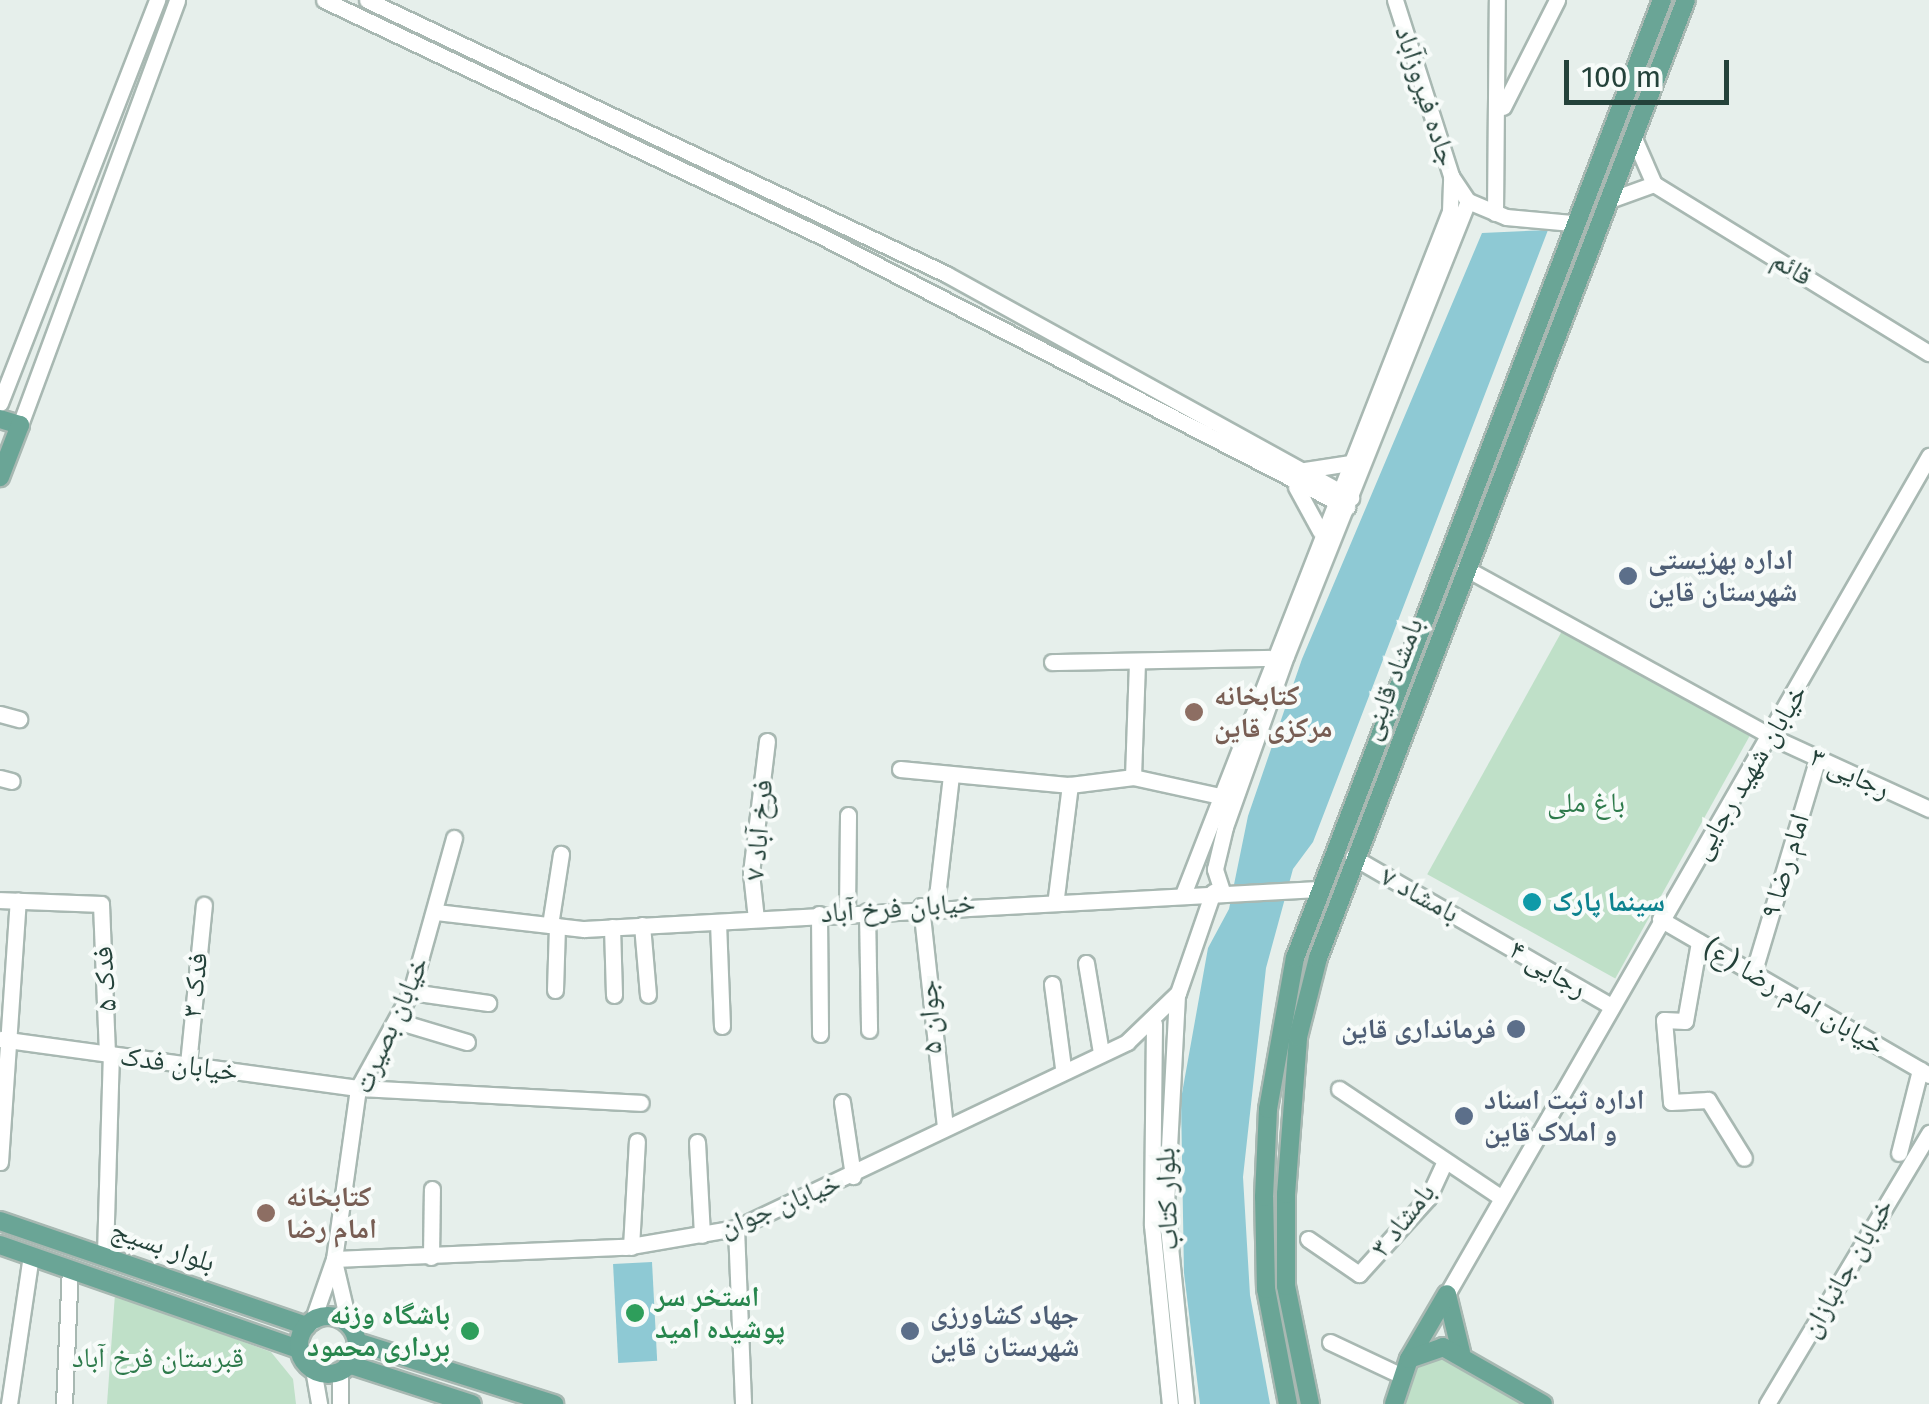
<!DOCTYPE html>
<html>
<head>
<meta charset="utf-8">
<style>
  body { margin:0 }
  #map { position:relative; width:1929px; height:1404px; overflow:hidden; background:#e6efeb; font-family:"Fira Sans","Noto Naskh Arabic",sans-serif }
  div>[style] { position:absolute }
  .green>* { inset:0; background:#bfe0c8; transform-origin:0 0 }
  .water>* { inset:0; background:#8ec9d4; transform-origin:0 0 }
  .roads { filter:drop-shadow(2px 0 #a8b8b2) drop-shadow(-2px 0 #a8b8b2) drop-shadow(0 2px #a8b8b2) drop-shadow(0 -2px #a8b8b2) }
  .minor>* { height:15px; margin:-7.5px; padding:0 7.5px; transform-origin:7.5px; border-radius:7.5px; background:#fff }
  .major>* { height:18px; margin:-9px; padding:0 9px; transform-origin:9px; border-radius:9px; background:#6aa596 }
  .major>.ring { margin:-9px; padding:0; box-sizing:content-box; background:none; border:18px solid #6aa596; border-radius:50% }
  .dots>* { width:28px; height:28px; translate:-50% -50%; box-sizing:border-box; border:5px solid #f7fbf9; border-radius:50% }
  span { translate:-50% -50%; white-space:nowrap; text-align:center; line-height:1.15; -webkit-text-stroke:8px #f7fbf9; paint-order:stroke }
  .street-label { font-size:28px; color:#24423a }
  .service-label { font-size:28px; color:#4e5e75; font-weight:700 }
  .left { translate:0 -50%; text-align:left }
  .right { translate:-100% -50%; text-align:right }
  .education-label { font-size:28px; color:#785e54; font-weight:700 }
  .park-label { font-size:28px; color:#2d7a4b }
  .culture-label { font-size:28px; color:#0d838f; font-weight:700 }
  .leisure-label { font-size:28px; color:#27864d; font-weight:700 }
  .scale { position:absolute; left:1564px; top:60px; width:165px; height:45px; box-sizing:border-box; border:5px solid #24423a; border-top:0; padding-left:12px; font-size:30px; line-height:35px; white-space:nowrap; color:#24423a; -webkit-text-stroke:8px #f7fbf9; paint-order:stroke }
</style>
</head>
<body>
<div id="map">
  <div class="green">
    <div style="left:1562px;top:631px;width:215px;height:278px;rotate:29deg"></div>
    <div style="clip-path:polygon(115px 1294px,271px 1352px,293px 1379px,296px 1404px,107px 1404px)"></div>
    <div style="clip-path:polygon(1436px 1353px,1508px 1387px,1525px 1404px,1401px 1404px,1415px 1365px)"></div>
  </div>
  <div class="water">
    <div style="clip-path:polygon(1548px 230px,1313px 842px,1293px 869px,1266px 968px,1243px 1177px,1250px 1295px,1270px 1404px,1200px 1404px,1184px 1273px,1181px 1099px,1208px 948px,1229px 909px,1248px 816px,1302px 659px,1482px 233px)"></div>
    <div style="left:652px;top:1262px;width:99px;height:39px;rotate:87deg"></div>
  </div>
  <div class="roads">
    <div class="minor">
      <div style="left:324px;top:0;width:550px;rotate:25.4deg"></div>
      <div style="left:821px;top:236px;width:592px;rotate:27.26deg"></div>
      <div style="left:367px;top:0;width:641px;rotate:25.32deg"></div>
      <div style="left:946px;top:274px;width:463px;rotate:28.9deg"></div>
      <div style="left:1395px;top:0;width:185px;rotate:72.3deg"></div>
      <div style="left:1451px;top:176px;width:30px;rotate:56deg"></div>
      <div style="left:1468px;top:201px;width:41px;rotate:22.8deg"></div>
      <div style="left:1506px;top:217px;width:66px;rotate:5.2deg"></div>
      <div style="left:1503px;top:107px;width:120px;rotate:-63.2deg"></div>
      <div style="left:1633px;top:136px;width:52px;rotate:66.4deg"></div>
      <div style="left:1654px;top:184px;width:323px;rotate:31.6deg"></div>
      <div style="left:1607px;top:201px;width:50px;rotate:-19.9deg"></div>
      <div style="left:1495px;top:213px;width:213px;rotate:-89.5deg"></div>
      <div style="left:0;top:403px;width:433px;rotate:-68.7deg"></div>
      <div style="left:20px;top:425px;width:453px;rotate:-69.7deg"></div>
      <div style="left:1305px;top:470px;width:46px;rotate:-8.8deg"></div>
      <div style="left:1296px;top:487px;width:50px;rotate:61.4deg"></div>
      <div style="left:1465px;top:568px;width:350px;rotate:28.8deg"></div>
      <div style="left:1772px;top:737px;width:173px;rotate:24.6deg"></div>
      <div style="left:1052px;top:662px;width:217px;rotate:-1.1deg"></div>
      <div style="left:0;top:714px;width:20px;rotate:15deg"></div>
      <div style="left:900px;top:769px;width:171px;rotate:5.4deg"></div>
      <div style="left:1070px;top:785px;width:64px;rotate:-7.2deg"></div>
      <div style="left:1133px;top:777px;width:89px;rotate:12.3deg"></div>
      <div style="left:1133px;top:777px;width:115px;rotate:-88deg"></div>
      <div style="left:0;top:778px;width:12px;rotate:14deg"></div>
      <div style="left:1353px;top:857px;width:296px;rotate:30deg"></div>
      <div style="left:1222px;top:891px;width:23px;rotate:-108deg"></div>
      <div style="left:1215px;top:869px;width:43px;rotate:-76.6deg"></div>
      <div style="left:1225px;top:827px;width:182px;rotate:-70.4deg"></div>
      <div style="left:1286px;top:656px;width:490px;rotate:-68.2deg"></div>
      <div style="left:1184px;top:892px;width:731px;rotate:-68.66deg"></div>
      <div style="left:1450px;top:211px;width:35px;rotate:-88deg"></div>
      <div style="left:1056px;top:897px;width:113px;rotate:-82.9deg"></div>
      <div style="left:0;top:900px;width:101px;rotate:2.3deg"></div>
      <div style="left:101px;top:904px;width:150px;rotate:87.7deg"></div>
      <div style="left:936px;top:905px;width:130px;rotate:-83.4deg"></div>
      <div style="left:921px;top:906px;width:222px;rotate:83.8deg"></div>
      <div style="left:867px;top:911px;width:119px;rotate:89deg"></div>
      <div style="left:436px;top:912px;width:149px;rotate:6.6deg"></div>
      <div style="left:584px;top:929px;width:735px;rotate:-3.12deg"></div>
      <div style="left:847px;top:912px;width:97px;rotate:-89.4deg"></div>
      <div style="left:819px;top:914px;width:120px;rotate:89.5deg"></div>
      <div style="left:756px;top:919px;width:46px;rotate:-96.2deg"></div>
      <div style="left:751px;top:873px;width:133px;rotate:-83.1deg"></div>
      <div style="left:1660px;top:919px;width:311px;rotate:30.1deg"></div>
      <div style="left:718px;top:922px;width:104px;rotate:87.8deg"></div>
      <div style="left:550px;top:925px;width:72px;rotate:-81.2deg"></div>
      <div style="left:642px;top:925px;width:70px;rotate:85.1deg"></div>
      <div style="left:612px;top:927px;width:68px;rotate:88.3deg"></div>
      <div style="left:1699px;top:942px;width:80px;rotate:100deg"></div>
      <div style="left:1685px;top:1021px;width:21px;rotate:-177deg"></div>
      <div style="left:1664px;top:1020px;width:82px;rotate:85.1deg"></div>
      <div style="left:1671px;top:1102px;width:37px;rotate:-3deg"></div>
      <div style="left:1708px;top:1100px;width:68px;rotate:58.2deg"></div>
      <div style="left:1086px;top:963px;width:91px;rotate:80.5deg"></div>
      <div style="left:1753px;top:974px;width:226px;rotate:-73.3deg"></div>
      <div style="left:1052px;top:984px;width:84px;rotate:82.5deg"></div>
      <div style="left:555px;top:990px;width:64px;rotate:-88.2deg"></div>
      <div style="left:411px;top:992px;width:78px;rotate:8.1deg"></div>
      <div style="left:1177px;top:995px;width:212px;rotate:93deg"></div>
      <div style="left:1166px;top:1207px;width:198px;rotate:84.2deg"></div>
      <div style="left:397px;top:1021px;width:73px;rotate:16.7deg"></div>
      <div style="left:1154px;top:1024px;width:201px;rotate:90.6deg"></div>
      <div style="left:1152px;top:1225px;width:180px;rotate:84.3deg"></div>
      <div style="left:0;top:1039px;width:361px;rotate:7.8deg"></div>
      <div style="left:358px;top:1088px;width:283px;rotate:3deg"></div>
      <div style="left:188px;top:1064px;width:160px;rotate:-84.3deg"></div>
      <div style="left:1339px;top:1089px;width:192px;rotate:33.8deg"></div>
      <div style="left:842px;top:1102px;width:75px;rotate:81.5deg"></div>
      <div style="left:697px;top:1142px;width:93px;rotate:86.9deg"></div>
      <div style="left:1899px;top:1153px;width:86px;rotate:-75.8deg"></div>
      <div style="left:0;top:1162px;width:262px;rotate:-86.1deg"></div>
      <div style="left:736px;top:1228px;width:176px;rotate:87.7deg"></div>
      <div style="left:1308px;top:1239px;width:62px;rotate:34.5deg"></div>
      <div style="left:1359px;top:1274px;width:103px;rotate:-47.8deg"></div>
      <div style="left:1428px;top:1198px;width:41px;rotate:-65.3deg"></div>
      <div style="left:631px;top:1247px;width:106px;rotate:-86.8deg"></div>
      <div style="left:105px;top:1254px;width:200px;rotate:-88.3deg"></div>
      <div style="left:431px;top:1257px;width:68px;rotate:-89.2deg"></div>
      <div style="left:334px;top:1259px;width:291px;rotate:-2.4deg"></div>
      <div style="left:625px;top:1247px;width:113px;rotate:-9.7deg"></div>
      <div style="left:736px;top:1228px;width:433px;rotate:-25.4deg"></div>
      <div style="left:1127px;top:1042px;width:71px;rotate:-43.9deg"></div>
      <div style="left:1178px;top:993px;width:107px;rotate:-70.9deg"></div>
      <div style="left:334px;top:1261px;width:66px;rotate:76.8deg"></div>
      <div style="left:1447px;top:1294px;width:967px;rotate:-60.09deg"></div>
      <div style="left:312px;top:1322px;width:67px;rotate:-70.8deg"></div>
      <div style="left:334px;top:1259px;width:173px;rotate:-82deg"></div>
      <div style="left:358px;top:1088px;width:110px;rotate:-61.1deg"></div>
      <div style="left:411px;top:992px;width:160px;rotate:-74.4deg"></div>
      <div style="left:1330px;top:1342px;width:75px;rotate:25.2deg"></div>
      <div style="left:313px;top:1369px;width:36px;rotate:80deg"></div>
      <div style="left:340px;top:1372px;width:32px;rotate:90deg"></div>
      <div style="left:9px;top:1404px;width:151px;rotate:-81.6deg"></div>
      <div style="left:64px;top:1404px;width:135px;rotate:-87.5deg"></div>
      <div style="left:1767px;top:1404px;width:316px;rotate:-59.1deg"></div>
    </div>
    <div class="major">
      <div style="left:0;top:419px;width:21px;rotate:17deg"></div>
      <div style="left:20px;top:425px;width:56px;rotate:111deg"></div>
      <div style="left:0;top:1221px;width:324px;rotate:18.9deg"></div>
      <div style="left:0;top:1245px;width:316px;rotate:19.2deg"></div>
      <div style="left:1447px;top:1295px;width:59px;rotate:76.2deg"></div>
      <div class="ring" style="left:299px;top:1316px;width:40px;height:40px"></div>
      <div style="left:357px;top:1342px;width:207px;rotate:17.5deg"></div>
      <div style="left:1409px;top:1359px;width:75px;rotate:-59.7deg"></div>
      <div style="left:348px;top:1364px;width:130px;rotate:17.9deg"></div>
      <div style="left:1288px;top:1404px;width:117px;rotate:-100.8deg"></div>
      <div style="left:1266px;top:1289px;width:92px;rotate:-91.2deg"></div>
      <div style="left:1264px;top:1197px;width:88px;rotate:-87.4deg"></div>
      <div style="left:1268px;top:1109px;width:153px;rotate:-79.9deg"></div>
      <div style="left:1295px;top:958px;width:1026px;rotate:-69.04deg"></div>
      <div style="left:1310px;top:1404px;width:120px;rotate:-101.5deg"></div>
      <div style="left:1286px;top:1286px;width:92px;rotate:-90deg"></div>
      <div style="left:1286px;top:1194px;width:157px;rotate:-85.6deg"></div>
      <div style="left:1298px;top:1037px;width:81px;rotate:-75.8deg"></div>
      <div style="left:1318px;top:958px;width:1026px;rotate:-68.99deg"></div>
      <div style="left:1394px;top:1404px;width:47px;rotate:-71.6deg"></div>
      <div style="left:1409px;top:1359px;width:36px;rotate:-19deg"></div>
      <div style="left:1443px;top:1347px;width:115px;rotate:29.7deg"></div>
    </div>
  </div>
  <div class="dots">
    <div style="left:1628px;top:576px;background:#5c6f8a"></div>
    <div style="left:1194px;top:712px;background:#8d6e63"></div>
    <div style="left:1532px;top:902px;background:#0f9aa8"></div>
    <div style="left:1516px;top:1029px;background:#5c6f8a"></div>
    <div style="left:1464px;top:1116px;background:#5c6f8a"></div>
    <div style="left:266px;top:1213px;background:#8d6e63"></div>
    <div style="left:635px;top:1313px;background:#2e9e5b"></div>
    <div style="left:470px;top:1331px;background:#2e9e5b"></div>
    <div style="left:910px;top:1331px;background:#5c6f8a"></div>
  </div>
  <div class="street-label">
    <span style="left:1426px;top:96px;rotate:72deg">جاده فیروزآباد</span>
    <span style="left:1792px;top:268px;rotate:32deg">قائم</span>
    <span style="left:1392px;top:679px;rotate:-69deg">بامشاد قاینی</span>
    <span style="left:1749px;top:772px;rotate:-59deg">خیابان شهید رجایی</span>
    <span style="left:1850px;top:773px;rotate:25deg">رجایی ۳</span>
    <span style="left:759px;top:830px;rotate:-85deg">فرخ آباد ۷</span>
    <span style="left:1785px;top:866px;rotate:-73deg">امام رضا ۹</span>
    <span style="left:1420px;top:895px;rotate:29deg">بامشاد ۷</span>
    <span style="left:898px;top:908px;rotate:-4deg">خیابان فرخ آباد</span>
    <span style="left:1548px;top:969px;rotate:31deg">رجایی ۴</span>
    <span style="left:105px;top:979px;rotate:-94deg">فدک ۵</span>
    <span style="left:195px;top:985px;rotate:-84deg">فدک ۳</span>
    <span style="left:1794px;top:997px;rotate:30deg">خیابان امام رضا (ع)</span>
    <span style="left:930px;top:1017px;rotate:-94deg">جوان ۵</span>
    <span style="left:391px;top:1025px;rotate:-66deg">خیابان بصیرت</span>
    <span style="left:179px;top:1064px;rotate:8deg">خیابان فدک</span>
    <span style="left:1167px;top:1199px;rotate:-92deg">بلوار کتاب</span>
    <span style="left:780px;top:1205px;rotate:-22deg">خیابان جوان</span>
    <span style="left:1403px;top:1220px;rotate:-52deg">بامشاد ۳</span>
    <span style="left:163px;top:1246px;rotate:19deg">بلوار بسیج</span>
    <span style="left:1847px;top:1268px;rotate:-60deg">خیابان جانبازان</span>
  </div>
  <div class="service-label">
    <span class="left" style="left:1648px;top:576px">اداره بهزیستی<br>شهرستان قاین</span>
    <span class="right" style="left:1496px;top:1029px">فرمانداری قاین</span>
    <span class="left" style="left:1484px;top:1116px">اداره ثبت اسناد<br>و املاک قاین</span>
    <span class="left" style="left:930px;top:1331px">جهاد کشاورزی<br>شهرستان قاین</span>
  </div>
  <div class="education-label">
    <span class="left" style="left:1214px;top:712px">کتابخانه<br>مرکزی قاین</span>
    <span class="left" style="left:286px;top:1213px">کتابخانه<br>امام رضا</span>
  </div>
  <div class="park-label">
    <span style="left:1586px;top:803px">باغ ملی</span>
    <span style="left:158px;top:1358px">قبرستان فرخ آباد</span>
  </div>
  <div class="culture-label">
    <span class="left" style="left:1552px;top:902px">سینما پارک</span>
  </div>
  <div class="leisure-label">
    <span class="left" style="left:655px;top:1313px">استخر سر<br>پوشیده امید</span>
    <span class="right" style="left:450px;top:1331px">باشگاه وزنه<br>برداری محمود</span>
  </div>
  <div class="scale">100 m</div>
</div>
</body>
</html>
